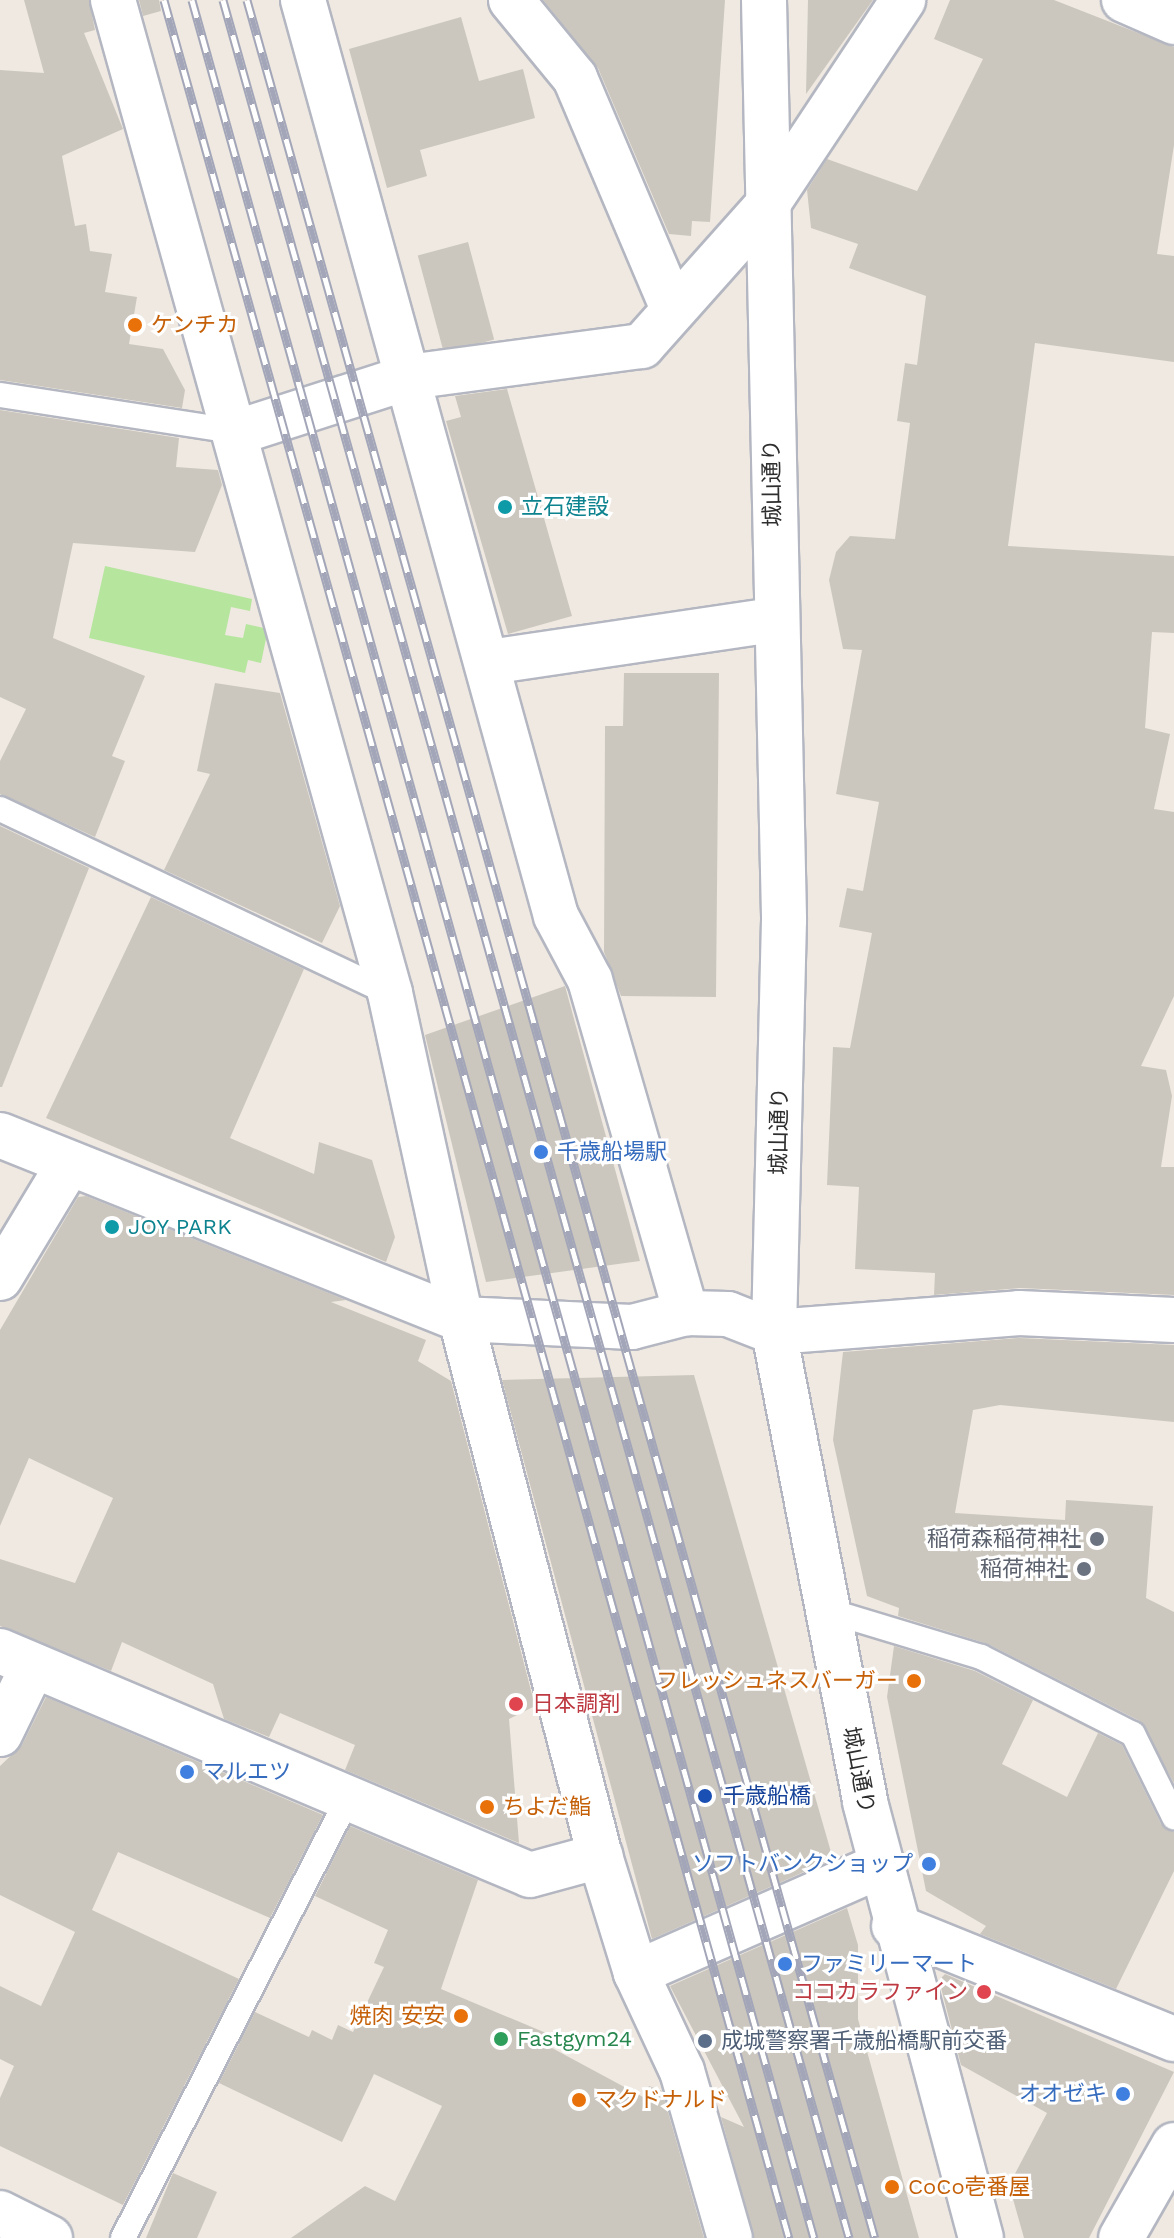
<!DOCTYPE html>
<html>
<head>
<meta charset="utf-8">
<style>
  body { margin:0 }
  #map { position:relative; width:1174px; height:2238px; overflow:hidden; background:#efe9e1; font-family:"Work Sans","Noto Sans JP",sans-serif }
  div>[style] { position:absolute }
  .green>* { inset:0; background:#b6e59e }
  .building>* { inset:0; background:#cbc7bf; transform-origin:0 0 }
  .roads { filter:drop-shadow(2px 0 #b4b7c1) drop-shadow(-2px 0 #b4b7c1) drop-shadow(0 2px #b4b7c1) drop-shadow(0 -2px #b4b7c1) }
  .service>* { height:24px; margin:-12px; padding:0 12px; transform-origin:12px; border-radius:12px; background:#fff }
  .minor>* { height:44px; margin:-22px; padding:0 22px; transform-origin:22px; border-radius:22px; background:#fff }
  .tertiary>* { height:44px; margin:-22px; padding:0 22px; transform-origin:22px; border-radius:22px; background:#fff }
  .rail>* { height:9px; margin-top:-4.5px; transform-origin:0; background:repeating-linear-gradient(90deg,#fff 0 18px,#a3a6b8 0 36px); box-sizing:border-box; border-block:2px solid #a3a6b8 }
  .dots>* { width:22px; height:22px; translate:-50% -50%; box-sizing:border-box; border:4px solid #fff; border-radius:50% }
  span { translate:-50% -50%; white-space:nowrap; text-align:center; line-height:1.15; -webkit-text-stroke:6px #fff; paint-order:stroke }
  .food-label { font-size:22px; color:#c56008 }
  .left { translate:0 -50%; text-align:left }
  .right { translate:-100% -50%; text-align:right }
  .street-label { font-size:22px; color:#2e2e2e }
  .culture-label { font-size:22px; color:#0d838f }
  .shop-label { font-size:22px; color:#366cbe }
  .worship-label { font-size:22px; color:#5b616d }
  .health-label { font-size:22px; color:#be3a42 }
  .transit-label { font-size:22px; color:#164399 }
  .leisure-label { font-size:22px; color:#27864d }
  .service-label { font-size:22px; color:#4e5e75 }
</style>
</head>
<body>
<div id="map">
  <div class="green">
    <div style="clip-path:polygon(105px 566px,252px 599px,250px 611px,231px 607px,225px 635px,243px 638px,246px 624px,268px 629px,261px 663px,248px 660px,245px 673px,89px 638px)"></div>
  </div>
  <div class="building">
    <div style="clip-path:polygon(24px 0,89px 0,95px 30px,84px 33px,123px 129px,62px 156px,75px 226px,86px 224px,90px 251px,112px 254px,105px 292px,137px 297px,129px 344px,163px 349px,185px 390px,182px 408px,0 380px,0 70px,44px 73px)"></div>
    <div style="clip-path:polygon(139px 0,159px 0,161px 11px,143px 16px)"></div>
    <div style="clip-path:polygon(543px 0,725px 0,710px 222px,692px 221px,691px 236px,669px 234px,598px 68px)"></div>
    <div style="clip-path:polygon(808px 0,873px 0,806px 94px)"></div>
    <div style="clip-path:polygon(950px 0,1054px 0,1174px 47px,1174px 145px,1157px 254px,1174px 256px,1174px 362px,1035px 343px,1008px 546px,1174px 556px,1174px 633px,1152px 632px,1145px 728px,1170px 734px,1154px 809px,1174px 812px,1174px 996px,1141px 1066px,1166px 1070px,1172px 1096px,1161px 1167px,1174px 1167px,1174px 1295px,1020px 1288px,934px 1295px,935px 1273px,855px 1269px,859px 1187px,827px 1185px,833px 1047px,850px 1048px,872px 933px,839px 927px,847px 888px,863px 891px,879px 802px,836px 794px,862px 650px,843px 649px,829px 580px,836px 552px,850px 536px,895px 539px,910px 423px,897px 421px,905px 363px,917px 365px,926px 296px,849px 268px,858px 244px,811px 228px,807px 190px,827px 159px,917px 191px,983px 59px,934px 39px)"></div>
    <div style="clip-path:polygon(461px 17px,479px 81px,523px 69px,535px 118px,420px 150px,427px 176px,387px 188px,349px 49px)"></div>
    <div style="left:468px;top:242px;width:101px;height:52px;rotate:75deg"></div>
    <div style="clip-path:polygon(507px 389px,572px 616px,508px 634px,446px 421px,461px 417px,455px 396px)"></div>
    <div style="clip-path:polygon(0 410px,179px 438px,176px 467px,218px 470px,222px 485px,195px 552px,73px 543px,53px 638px,145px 676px,112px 756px,125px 761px,95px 837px,0 794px,0 761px,26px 709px,0 697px)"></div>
    <div style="clip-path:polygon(624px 673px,719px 673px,716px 997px,621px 996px,604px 952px,605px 726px,623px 726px)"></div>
    <div style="clip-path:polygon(215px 683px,280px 693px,340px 906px,322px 943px,164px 870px,210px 774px,197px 771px)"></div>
    <div style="clip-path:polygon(0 826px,89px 868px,2px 1087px,0 1087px)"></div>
    <div style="clip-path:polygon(151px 897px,304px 969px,230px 1138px,314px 1174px,319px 1142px,372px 1160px,395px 1237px,386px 1262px,46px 1118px)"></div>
    <div style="clip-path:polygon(565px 986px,640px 1261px,486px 1282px,425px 1035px)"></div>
    <div style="clip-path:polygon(86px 1196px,346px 1300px,331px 1302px,426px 1340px,418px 1361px,451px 1381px,535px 1706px,509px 1719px,519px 1843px,345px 1770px,355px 1745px,280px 1713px,269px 1737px,224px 1719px,213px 1684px,122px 1642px,111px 1671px,0 1626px,0 1559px,75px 1583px,113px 1498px,29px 1458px,0 1526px,0 1330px,78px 1197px)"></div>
    <div style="clip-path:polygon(1019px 1338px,1174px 1345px,1174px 1422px,1000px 1405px,973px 1410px,955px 1513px,1065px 1520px,1066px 1500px,1153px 1506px,1146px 1598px,1174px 1612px,1174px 1783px,1140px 1721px,988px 1644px,898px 1616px,899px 1608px,867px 1596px,833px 1440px,843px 1352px)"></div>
    <div style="clip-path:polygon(694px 1375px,833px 1859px,652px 1939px,502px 1380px)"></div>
    <div style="clip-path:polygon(894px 1646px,975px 1671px,1033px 1700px,1002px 1764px,1067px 1797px,1098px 1733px,1122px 1745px,1161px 1824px,1174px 1832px,1174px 1871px,1116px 1989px,980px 1934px,986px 1926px,926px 1891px,887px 1697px)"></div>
    <div style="clip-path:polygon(46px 1697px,323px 1815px,270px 1918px,118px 1852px,92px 1910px,239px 1979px,123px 2205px,0 2146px,0 2098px,14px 2066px,0 2059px,0 1986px,41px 2006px,75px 1932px,0 1895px,0 1766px,22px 1745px)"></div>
    <div style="clip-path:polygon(350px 1826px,478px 1880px,441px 1989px,558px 2038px,552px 2048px,643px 2097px,649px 2086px,662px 2091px,704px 2238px,291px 2238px,365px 2186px,395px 2201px,442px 2106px,374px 2074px,342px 2142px,219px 2083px,255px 2012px,309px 2037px,312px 2030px,332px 2040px,338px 2025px,353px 2032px,384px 1967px,374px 1963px,388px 1930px,315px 1896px)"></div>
    <div style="clip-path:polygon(847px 1908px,858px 1945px,858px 2019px,919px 2238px,754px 2238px,721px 2117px,744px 2127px,670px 1986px)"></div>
    <div style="clip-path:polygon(945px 1974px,1174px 2072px,1089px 2238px,1024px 2238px,1009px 2185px,1047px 2113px,961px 2065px,939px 1980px)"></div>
    <div style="clip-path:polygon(173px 2173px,217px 2192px,197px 2238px,146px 2238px)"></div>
  </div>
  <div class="roads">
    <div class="service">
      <div style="left:0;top:395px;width:241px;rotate:8.8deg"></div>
      <div style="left:0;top:809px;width:431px;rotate:25.3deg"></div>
      <div style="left:829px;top:1611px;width:159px;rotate:16.8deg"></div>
      <div style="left:981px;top:1657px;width:170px;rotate:26.9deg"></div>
      <div style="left:1133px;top:1734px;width:93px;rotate:63.7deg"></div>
      <div style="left:123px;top:2238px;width:492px;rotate:-62.9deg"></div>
    </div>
    <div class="minor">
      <div style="left:113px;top:0;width:1031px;rotate:74.41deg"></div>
      <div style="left:390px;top:993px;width:334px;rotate:77.7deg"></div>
      <div style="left:461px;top:1319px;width:555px;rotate:75.49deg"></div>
      <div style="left:600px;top:1856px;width:122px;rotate:72.9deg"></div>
      <div style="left:636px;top:1973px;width:108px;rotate:64.9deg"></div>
      <div style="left:682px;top:2071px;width:174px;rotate:74deg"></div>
      <div style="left:303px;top:0;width:950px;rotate:74.56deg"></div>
      <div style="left:556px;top:916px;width:72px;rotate:62deg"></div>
      <div style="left:590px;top:980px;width:347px;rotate:73.9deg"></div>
      <div style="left:511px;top:0;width:101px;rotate:50.6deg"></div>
      <div style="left:575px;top:78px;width:248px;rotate:67deg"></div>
      <div style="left:1124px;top:0;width:55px;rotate:23.7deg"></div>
      <div style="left:238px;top:432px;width:180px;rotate:-17.8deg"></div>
      <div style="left:409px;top:377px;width:235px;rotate:-7.6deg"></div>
      <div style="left:642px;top:346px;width:185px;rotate:-48.3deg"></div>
      <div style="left:765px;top:208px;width:250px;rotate:-56.4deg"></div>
      <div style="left:489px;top:662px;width:289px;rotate:-8.4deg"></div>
      <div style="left:0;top:1135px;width:496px;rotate:21.8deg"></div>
      <div style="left:461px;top:1319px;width:171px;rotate:2.7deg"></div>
      <div style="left:632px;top:1327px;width:56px;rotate:-14.5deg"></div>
      <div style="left:686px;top:1313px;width:42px;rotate:1.4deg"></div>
      <div style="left:728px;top:1314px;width:49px;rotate:21.4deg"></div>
      <div style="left:774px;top:1332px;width:246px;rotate:-4.4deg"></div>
      <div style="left:1019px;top:1313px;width:155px;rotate:2.6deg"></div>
      <div style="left:0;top:1278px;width:130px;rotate:-58.9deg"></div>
      <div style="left:0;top:1651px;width:575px;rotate:22.91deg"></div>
      <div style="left:530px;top:1875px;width:73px;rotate:-15.2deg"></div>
      <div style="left:0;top:1734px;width:76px;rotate:-64.1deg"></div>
      <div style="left:894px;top:1926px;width:302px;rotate:22deg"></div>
      <div style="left:636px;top:1973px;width:266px;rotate:-23.7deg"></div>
      <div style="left:0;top:2213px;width:56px;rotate:26.6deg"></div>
      <div style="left:1121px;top:2238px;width:107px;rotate:-60.3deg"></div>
    </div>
    <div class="tertiary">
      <div style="left:764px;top:0;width:920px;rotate:88.75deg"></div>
      <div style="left:784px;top:920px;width:412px;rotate:91.4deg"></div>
      <div style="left:774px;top:1332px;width:479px;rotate:79deg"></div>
      <div style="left:865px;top:1802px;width:451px;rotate:75.1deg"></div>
    </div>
  </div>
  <div class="rail">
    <div style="left:164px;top:0;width:2324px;rotate:74.4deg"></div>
    <div style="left:192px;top:0;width:2323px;rotate:74.47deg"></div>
    <div style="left:223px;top:0;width:2324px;rotate:74.37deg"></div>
    <div style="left:247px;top:0;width:2324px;rotate:74.33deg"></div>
  </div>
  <div class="dots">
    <div style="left:135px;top:325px;background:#e8710a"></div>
    <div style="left:505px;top:507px;background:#0f9aa8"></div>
    <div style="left:541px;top:1152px;background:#3f7fe0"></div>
    <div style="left:112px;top:1227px;background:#0f9aa8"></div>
    <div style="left:1097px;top:1539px;background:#6b7280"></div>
    <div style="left:1084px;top:1569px;background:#6b7280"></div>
    <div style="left:914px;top:1681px;background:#e8710a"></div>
    <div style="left:516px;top:1704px;background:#e0444e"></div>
    <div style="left:187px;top:1772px;background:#3f7fe0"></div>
    <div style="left:705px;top:1796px;background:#1a4fb4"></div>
    <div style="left:487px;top:1807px;background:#e8710a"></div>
    <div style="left:929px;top:1864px;background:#3f7fe0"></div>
    <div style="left:785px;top:1964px;background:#3f7fe0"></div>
    <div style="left:984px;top:1992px;background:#e0444e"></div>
    <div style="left:461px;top:2016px;background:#e8710a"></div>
    <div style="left:501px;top:2039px;background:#2e9e5b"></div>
    <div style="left:705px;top:2041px;background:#5c6f8a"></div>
    <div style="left:1123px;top:2094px;background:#3f7fe0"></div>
    <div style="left:579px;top:2100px;background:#e8710a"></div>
    <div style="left:892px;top:2187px;background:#e8710a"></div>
  </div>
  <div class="food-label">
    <span class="left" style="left:151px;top:325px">ケンチカ</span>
    <span class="right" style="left:898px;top:1681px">フレッシュネスバーガー</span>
    <span class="left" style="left:503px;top:1807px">ちよだ鮨</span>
    <span class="right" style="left:445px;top:2016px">焼肉 安安</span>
    <span class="left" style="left:595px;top:2100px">マクドナルド</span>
    <span class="left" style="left:908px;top:2187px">CoCo壱番屋</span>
  </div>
  <div class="street-label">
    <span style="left:772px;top:483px;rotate:-91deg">城山通り</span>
    <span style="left:779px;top:1131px;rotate:-89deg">城山通り</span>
    <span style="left:859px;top:1770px;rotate:79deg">城山通り</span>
  </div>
  <div class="culture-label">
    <span class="left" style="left:521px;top:507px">立石建設</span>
    <span class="left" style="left:128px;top:1227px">JOY PARK</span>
  </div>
  <div class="shop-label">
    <span class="left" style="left:557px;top:1152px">千歳船場駅</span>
    <span class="left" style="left:203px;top:1772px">マルエツ</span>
    <span class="right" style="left:913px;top:1864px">ソフトバンクショップ</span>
    <span class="left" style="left:801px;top:1964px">ファミリーマート</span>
    <span class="right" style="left:1107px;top:2094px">オオゼキ</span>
  </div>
  <div class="worship-label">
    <span class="right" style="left:1081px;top:1539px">稲荷森稲荷神社</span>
    <span class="right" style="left:1068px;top:1569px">稲荷神社</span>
  </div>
  <div class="health-label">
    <span class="left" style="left:532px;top:1704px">日本調剤</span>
    <span class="right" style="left:968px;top:1992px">ココカラファイン</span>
  </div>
  <div class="transit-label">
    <span class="left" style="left:723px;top:1796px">千歳船橋</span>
  </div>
  <div class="leisure-label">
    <span class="left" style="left:517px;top:2039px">Fastgym24</span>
  </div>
  <div class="service-label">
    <span class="left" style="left:721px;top:2041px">成城警察署千歳船橋駅前交番</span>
  </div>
</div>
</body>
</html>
